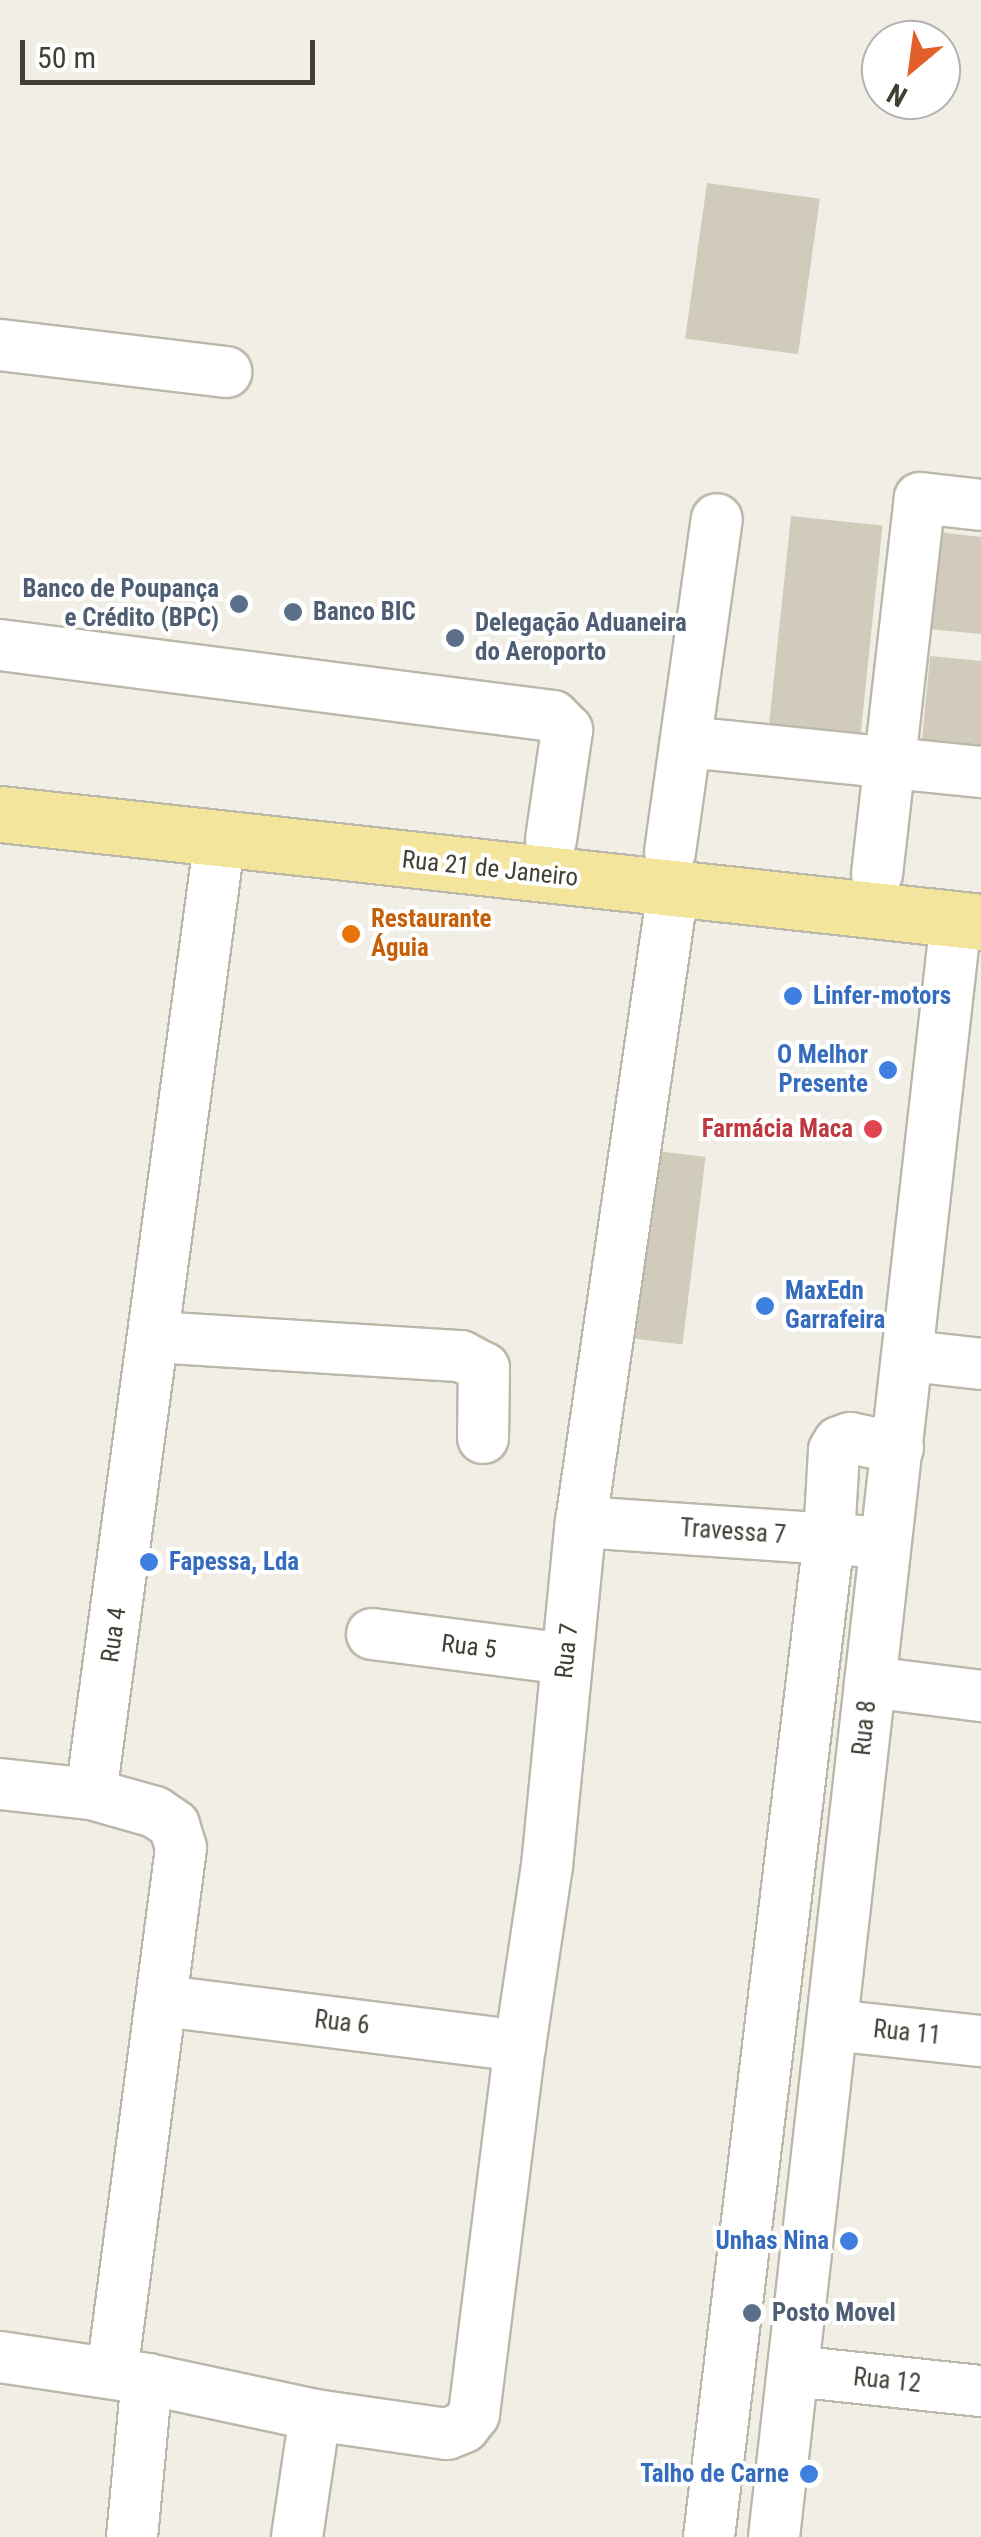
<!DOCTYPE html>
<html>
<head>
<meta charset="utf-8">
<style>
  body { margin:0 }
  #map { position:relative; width:981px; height:2537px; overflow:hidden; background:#f0eee5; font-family:"Roboto Condensed",sans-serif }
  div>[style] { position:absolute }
  .building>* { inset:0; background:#d1cbbc; transform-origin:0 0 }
  .roads { filter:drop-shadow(2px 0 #bbb7a9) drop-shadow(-2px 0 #bbb7a9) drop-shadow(0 2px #bbb7a9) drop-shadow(0 -2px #bbb7a9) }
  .minor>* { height:50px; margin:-25px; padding:0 25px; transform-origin:25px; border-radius:25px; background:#fff }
  .major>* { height:55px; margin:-27.5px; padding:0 27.5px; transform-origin:27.5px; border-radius:27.5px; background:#f3e69c }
  .dots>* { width:28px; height:28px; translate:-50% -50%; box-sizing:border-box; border:5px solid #fff; border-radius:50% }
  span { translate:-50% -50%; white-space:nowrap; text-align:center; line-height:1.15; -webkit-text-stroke:8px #fff; paint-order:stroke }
  .service-label { font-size:25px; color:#4e5e75; font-weight:700 }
  .right { translate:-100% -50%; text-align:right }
  .left { translate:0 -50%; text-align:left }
  .street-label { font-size:25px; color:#423f35 }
  .food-label { font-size:25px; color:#c56008; font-weight:700 }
  .shop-label { font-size:25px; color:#366cbe; font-weight:700 }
  .health-label { font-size:25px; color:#be3a42; font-weight:700 }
  .north { position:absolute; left:861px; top:20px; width:100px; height:100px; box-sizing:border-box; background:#fff; border:2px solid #b3b2ae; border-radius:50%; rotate:209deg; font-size:28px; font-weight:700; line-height:40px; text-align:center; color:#423f35 }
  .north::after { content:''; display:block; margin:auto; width:35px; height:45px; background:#e25f2a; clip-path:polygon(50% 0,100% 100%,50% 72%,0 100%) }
  .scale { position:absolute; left:20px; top:40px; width:295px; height:45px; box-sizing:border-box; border:5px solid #423f35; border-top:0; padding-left:12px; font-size:30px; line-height:35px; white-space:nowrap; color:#423f35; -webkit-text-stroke:8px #fff; paint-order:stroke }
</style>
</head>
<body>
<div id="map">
  <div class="building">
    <div style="left:707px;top:183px;width:114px;height:157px;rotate:8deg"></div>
    <div style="left:791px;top:516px;width:92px;height:218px;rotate:6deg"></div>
    <div style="clip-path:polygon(938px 532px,981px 537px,981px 634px,928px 629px)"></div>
    <div style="clip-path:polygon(930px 656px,981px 661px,981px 758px,921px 751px)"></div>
    <div style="left:649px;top:1150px;width:57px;height:189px;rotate:7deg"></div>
  </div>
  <div class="roads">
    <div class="minor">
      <div style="left:0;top:345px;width:228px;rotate:6.8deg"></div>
      <div style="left:0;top:645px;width:558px;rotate:7.32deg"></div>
      <div style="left:553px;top:716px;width:20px;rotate:45deg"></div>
      <div style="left:567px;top:730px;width:111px;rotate:98.3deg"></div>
      <div style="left:686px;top:742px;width:297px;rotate:5.8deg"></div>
      <div style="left:670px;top:852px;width:336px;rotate:-82deg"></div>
      <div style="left:877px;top:874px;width:378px;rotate:-83.5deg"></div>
      <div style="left:920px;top:498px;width:61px;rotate:6.5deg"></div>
      <div style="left:155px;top:1337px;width:307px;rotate:3.6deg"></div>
      <div style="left:461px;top:1356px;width:26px;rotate:28deg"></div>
      <div style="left:484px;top:1368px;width:70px;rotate:90.8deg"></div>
      <div style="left:910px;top:1356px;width:71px;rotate:6.4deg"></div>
      <div style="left:581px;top:1522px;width:280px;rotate:3.9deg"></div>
      <div style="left:372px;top:1634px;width:196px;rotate:7.3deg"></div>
      <div style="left:870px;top:1682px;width:112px;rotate:7.2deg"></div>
      <div style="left:0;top:1784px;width:92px;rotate:6.3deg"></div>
      <div style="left:91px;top:1794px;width:66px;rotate:15.7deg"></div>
      <div style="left:155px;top:1812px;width:23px;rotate:34deg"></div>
      <div style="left:174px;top:1825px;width:24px;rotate:73deg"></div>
      <div style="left:181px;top:1848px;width:530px;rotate:97.49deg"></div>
      <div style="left:91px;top:1794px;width:965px;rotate:-82.32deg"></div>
      <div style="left:164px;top:2001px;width:359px;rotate:7.2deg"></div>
      <div style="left:833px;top:2025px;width:149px;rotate:6.2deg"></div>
      <div style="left:0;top:2357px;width:149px;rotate:8.5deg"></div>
      <div style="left:147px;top:2379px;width:172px;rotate:12.1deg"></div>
      <div style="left:315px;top:2415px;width:133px;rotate:8.2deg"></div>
      <div style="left:447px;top:2434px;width:18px;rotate:-22deg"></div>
      <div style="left:464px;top:2427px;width:16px;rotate:-52deg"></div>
      <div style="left:474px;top:2414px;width:371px;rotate:-82.9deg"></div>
      <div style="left:520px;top:2046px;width:182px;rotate:-81.5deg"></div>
      <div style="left:547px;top:1866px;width:346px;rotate:-84.4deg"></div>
      <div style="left:581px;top:1522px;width:639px;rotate:-81.72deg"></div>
      <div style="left:793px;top:2371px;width:189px;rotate:6.1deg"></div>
      <div style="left:132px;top:2537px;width:159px;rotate:-84.6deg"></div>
      <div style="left:297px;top:2537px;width:123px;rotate:-81.6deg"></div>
      <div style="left:709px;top:2537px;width:1006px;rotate:-83.15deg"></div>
      <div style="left:829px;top:1538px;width:88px;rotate:-86.7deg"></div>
      <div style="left:834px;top:1450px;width:9px;rotate:-58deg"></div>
      <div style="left:839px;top:1442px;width:12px;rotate:-20deg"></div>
      <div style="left:850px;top:1438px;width:49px;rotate:11.8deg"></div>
      <div style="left:774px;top:2537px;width:1628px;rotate:-83.58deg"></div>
    </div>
    <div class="major">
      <div style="left:0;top:814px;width:987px;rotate:6.28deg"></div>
    </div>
  </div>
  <div class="dots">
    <div style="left:239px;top:604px;background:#5c6f8a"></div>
    <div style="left:293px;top:612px;background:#5c6f8a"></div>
    <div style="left:455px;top:638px;background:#5c6f8a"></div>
    <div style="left:351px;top:934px;background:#e8710a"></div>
    <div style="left:793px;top:996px;background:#3f7fe0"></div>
    <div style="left:888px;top:1070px;background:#3f7fe0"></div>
    <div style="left:873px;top:1129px;background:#e0444e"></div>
    <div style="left:765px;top:1306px;background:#3f7fe0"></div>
    <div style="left:149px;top:1562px;background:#3f7fe0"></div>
    <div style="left:849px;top:2241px;background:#3f7fe0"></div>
    <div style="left:752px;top:2313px;background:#5c6f8a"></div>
    <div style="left:809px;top:2474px;background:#3f7fe0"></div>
  </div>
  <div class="service-label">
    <span class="right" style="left:219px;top:604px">Banco de Poupança<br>e Crédito (BPC)</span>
    <span class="left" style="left:313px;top:612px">Banco BIC</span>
    <span class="left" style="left:475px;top:638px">Delegação Aduaneira<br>do Aeroporto</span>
    <span class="left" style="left:772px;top:2313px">Posto Movel</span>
  </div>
  <div class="street-label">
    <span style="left:490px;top:869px;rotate:6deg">Rua 21 de Janeiro</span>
    <span style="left:733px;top:1532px;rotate:4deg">Travessa 7</span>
    <span style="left:114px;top:1635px;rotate:-82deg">Rua 4</span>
    <span style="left:469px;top:1647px;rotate:7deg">Rua 5</span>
    <span style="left:567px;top:1651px;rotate:-84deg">Rua 7</span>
    <span style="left:865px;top:1728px;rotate:-84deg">Rua 8</span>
    <span style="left:342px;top:2023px;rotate:7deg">Rua 6</span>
    <span style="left:907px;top:2033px;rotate:6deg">Rua 11</span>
    <span style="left:887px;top:2381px;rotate:6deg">Rua 12</span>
  </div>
  <div class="food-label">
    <span class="left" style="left:371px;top:934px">Restaurante<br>Águia</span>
  </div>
  <div class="shop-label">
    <span class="left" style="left:813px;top:996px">Linfer-motors</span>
    <span class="right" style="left:868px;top:1070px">O Melhor<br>Presente</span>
    <span class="left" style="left:785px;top:1306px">MaxEdn<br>Garrafeira</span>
    <span class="left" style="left:169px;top:1562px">Fapessa, Lda</span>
    <span class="right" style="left:829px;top:2241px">Unhas Nina</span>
    <span class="right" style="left:789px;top:2474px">Talho de Carne</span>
  </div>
  <div class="health-label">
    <span class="right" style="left:853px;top:1129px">Farmácia Maca</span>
  </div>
  <div class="north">N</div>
  <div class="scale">50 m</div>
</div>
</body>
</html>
